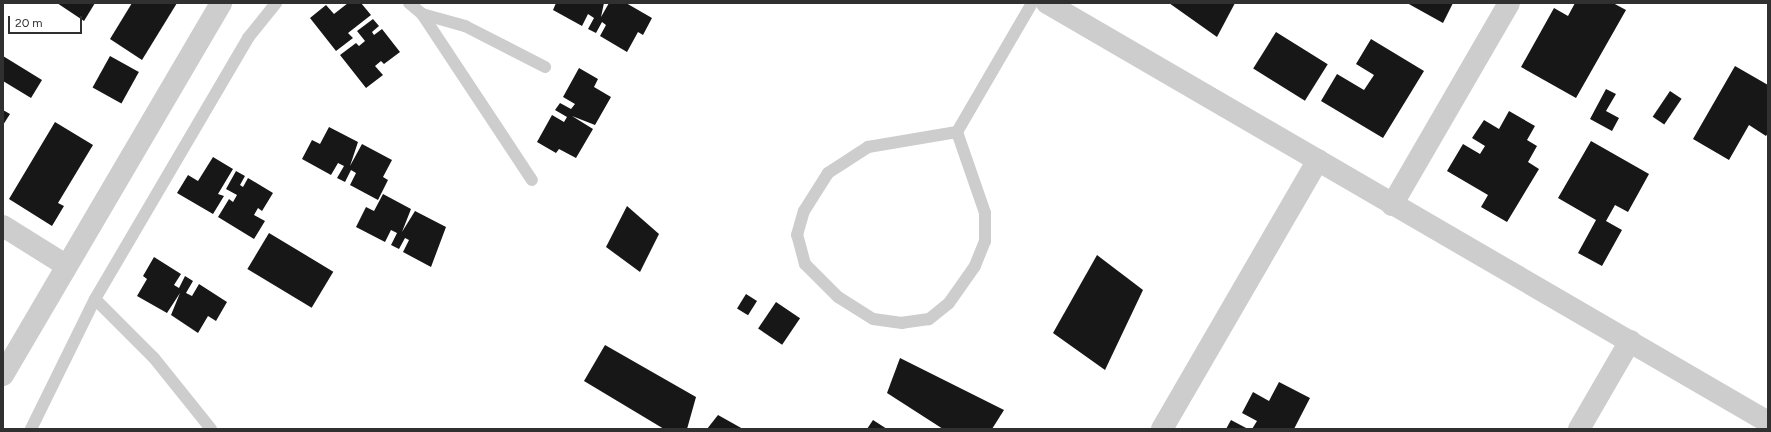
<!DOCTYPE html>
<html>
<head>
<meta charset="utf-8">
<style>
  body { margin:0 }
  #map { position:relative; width:1771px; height:432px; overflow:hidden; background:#fff; font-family:Figtree,sans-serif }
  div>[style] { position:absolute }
  .building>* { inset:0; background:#171717; transform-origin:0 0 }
  .service>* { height:12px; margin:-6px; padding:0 6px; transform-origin:6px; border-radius:6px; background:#cdcdcd }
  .minor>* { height:22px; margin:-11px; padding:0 11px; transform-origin:11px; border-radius:11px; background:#cdcdcd }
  span { translate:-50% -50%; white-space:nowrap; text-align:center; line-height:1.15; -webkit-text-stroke:4px #fff; paint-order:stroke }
  .frame { position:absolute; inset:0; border:4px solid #303030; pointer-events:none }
  .scale { position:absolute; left:8px; top:16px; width:74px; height:18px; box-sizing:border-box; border:2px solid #303030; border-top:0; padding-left:5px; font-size:12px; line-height:14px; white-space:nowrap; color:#303030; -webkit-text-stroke:3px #fff; paint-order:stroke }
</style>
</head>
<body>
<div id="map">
  <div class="building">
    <div style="clip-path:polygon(57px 3px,95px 3px,84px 21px)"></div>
    <div style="clip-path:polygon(132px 3px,177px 3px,142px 60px,110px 39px)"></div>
    <div style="clip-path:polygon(348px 3px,361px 3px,371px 15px,348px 33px,353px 38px,336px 51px,310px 18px,326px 5px,334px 14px)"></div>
    <div style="clip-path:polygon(556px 3px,604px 3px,601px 17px,609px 3px,626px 3px,652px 18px,643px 35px,638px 32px,627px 52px,600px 36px,606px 25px,602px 22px,596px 33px,588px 29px,594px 18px,588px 14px,582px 26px,553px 10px)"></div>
    <div style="clip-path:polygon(1169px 3px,1235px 3px,1217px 37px)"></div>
    <div style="clip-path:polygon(1407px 3px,1453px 3px,1443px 23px)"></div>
    <div style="clip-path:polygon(1575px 3px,1613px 3px,1626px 10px,1576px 98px,1521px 67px,1554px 8px,1568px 16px)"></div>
    <div style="clip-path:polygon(373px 19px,379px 26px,372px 32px,374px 35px,382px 29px,400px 52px,384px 64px,381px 61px,375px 66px,383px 75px,366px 88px,340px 55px,356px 43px,359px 46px,365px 41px,357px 31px)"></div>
    <div style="left:1276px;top:32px;width:61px;height:43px;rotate:32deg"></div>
    <div style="clip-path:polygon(1371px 39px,1424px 71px,1383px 138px,1321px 101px,1337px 74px,1364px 90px,1374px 75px,1356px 64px)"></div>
    <div style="clip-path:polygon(3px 56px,42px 80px,31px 98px,3px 81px)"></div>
    <div style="left:110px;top:56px;width:33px;height:36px;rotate:29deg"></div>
    <div style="clip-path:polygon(1735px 66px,1768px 85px,1768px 133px,1766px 136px,1749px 125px,1729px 160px,1693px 139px)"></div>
    <div style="clip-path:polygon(579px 68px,598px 79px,594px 87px,611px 97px,595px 125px,572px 116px,593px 129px,576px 158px,559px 149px,556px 153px,537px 142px,552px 115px,564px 122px,567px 117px,555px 110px,560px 103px,571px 109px,575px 104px,563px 97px)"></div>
    <div style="clip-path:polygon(1606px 89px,1616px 94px,1606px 111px,1619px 118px,1612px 131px,1590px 119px)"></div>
    <div style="left:1670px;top:91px;width:14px;height:31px;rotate:34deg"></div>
    <div style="clip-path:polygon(3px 110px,10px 114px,3px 125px)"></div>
    <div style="clip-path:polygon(1509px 111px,1535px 126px,1527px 140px,1537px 146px,1528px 162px,1539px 169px,1507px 222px,1481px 207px,1488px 195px,1447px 171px,1463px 144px,1480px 154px,1485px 146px,1472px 138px,1484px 120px,1499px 129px)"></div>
    <div style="clip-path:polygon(55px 122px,93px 145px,58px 203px,64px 206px,52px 226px,9px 199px)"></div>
    <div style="clip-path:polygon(329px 127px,358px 142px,350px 166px,362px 144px,392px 160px,383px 177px,388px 180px,378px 200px,350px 185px,356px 173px,351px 170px,345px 182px,337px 178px,344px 166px,338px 163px,331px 175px,302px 159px,312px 140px,320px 144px)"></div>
    <div style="clip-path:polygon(1591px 141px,1649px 174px,1628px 212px,1615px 205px,1606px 221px,1622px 230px,1602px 266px,1578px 253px,1596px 220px,1558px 198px)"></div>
    <div style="clip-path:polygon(213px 157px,233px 169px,218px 194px,224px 196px,213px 214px,177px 193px,188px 175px,198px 181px)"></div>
    <div style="clip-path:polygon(236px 171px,245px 176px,240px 185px,243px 187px,248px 178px,273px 193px,262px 211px,258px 208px,254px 215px,265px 221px,254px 239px,218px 217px,229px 199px,233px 202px,237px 195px,226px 189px)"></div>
    <div style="clip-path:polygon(383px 194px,411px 209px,402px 232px,415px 211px,446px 227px,431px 267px,403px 252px,409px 240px,405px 238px,399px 249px,391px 245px,397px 233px,391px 230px,385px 242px,356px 227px,366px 207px,374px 211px)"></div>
    <div style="clip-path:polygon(627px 206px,659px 234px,640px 272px,606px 247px)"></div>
    <div style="left:269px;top:233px;width:75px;height:42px;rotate:31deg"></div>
    <div style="clip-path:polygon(1097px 255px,1143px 290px,1105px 370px,1053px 333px)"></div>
    <div style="clip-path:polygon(154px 257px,181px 274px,174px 285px,179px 288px,185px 276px,193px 281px,186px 293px,192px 296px,199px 284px,227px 302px,216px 321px,208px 316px,198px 333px,171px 315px,180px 293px,167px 313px,137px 296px,147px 279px,143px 276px)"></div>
    <div style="left:746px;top:294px;width:13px;height:17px;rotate:32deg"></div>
    <div style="left:776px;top:302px;width:29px;height:32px;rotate:34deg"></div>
    <div style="clip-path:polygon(605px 345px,696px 397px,687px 429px,664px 429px,584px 381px)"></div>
    <div style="clip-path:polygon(900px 358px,1004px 410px,992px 429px,943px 429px,887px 393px)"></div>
    <div style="clip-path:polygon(1279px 382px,1310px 398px,1294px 429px,1252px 429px,1257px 421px,1242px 413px,1253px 392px,1269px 401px)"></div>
    <div style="clip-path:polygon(718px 415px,743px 429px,707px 429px)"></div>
    <div style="clip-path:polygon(873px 420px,887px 429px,867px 429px)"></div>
    <div style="clip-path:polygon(1231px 420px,1248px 429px,1226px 429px)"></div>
  </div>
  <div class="service">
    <div style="left:409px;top:3px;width:17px;rotate:40deg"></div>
    <div style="left:422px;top:14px;width:199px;rotate:56.5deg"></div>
    <div style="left:422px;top:14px;width:45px;rotate:15.6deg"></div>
    <div style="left:465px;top:26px;width:90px;rotate:27.1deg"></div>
    <div style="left:957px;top:132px;width:86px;rotate:70.9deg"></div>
    <div style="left:985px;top:213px;width:28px;rotate:90deg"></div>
    <div style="left:985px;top:241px;width:27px;rotate:112deg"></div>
    <div style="left:975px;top:266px;width:45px;rotate:125.1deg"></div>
    <div style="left:949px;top:303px;width:26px;rotate:141deg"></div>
    <div style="left:929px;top:319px;width:27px;rotate:172deg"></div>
    <div style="left:902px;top:323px;width:29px;rotate:-172deg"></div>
    <div style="left:873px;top:319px;width:41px;rotate:-147.8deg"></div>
    <div style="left:838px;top:297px;width:47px;rotate:-135deg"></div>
    <div style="left:805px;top:264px;width:30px;rotate:-105deg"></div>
    <div style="left:797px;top:235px;width:25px;rotate:-74deg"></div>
    <div style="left:804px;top:211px;width:45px;rotate:-57.7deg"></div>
    <div style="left:828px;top:173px;width:48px;rotate:-33deg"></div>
    <div style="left:868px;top:147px;width:90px;rotate:-9.6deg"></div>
    <div style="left:957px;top:132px;width:149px;rotate:-59.8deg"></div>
    <div style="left:95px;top:299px;width:83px;rotate:45deg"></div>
    <div style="left:154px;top:358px;width:91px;rotate:51.2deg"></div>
    <div style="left:31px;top:429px;width:145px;rotate:-63.8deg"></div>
    <div style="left:95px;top:299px;width:303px;rotate:-59.6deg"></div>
    <div style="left:248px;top:38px;width:45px;rotate:-51.3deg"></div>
  </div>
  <div class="minor">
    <div style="left:1047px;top:3px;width:834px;rotate:30.16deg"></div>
    <div style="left:1392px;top:205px;width:233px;rotate:-59.9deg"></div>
    <div style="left:3px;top:226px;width:75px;rotate:32deg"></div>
    <div style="left:3px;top:375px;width:431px;rotate:-59.6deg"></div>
    <div style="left:1162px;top:429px;width:311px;rotate:-59.9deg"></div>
    <div style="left:1579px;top:429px;width:102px;rotate:-59.9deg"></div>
  </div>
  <div class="frame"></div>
  <div class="scale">20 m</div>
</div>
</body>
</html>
